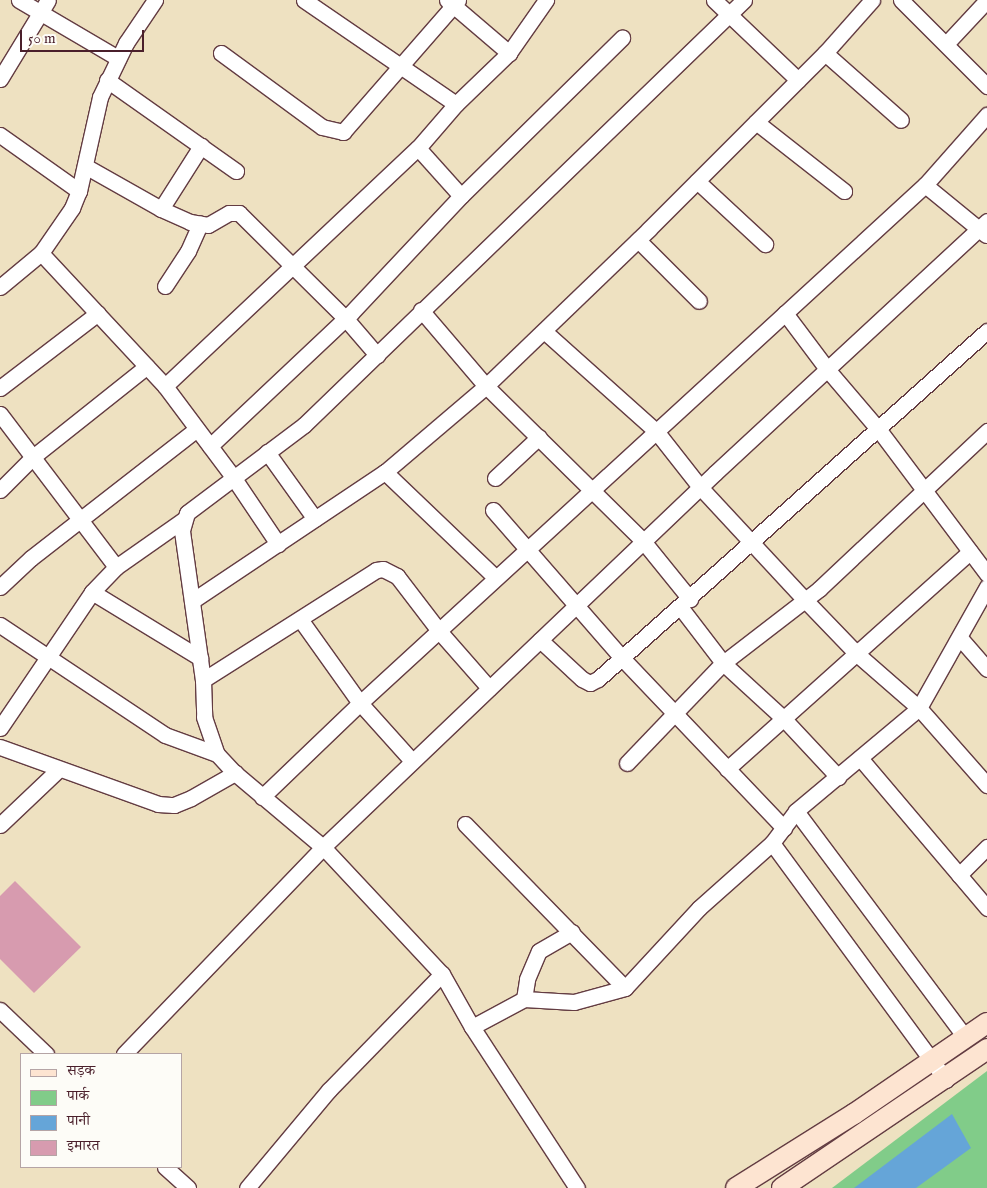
<!DOCTYPE html>
<html>
<head>
<meta charset="utf-8">
<style>
  body { margin:0 }
  #map { position:relative; width:987px; height:1188px; overflow:hidden; background:#eee1c1; font-family:"IM FELL English","Noto Serif Devanagari",serif }
  div>[style] { position:absolute }
  .green>* { inset:0; background:#81cc89 }
  .water>* { inset:0; background:#65a5d8 }
  .building>* { inset:0; background:#d79baf }
  .roads { filter:drop-shadow(1px 0 #633c42) drop-shadow(-1px 0 #633c42) drop-shadow(0 1px #633c42) drop-shadow(0 -1px #633c42) }
  .street>* { height:15px; margin:-7.5px; padding:0 7.5px; transform-origin:7.5px; border-radius:7.5px; background:#fff }
  .secondary>* { height:20px; margin:-10px; padding:0 10px; transform-origin:10px; border-radius:10px; background:#fde4d1 }
  span { translate:-50% -50%; white-space:nowrap; text-align:center; line-height:1.15; -webkit-text-stroke:4.5px #fdfcf7; paint-order:stroke }
  .legend { position:absolute; left:20px; top:1053px; width:162px; height:115px; box-sizing:border-box; background:#fdfcf7; border:1px solid #b5a4a5; margin:0; padding:6px 9px; list-style:none; font-size:15px; color:#4a1f2b }
  .legend li { display:flex; align-items:center; gap:10px; height:25px }
  .legend b { width:25px; border:1px solid #b5a4a5 }
  .scale { position:absolute; left:20px; top:30px; width:124px; height:22px; box-sizing:border-box; border:2px solid #4a1f2b; border-top:0; padding-left:6px; font-size:15px; line-height:18px; white-space:nowrap; color:#4a1f2b; -webkit-text-stroke:4px #fdfcf7; paint-order:stroke }
</style>
</head>
<body>
<div id="map">
  <div class="green">
    <div style="clip-path:polygon(987px 1071px,987px 1188px,832px 1188px)"></div>
  </div>
  <div class="water">
    <div style="clip-path:polygon(952px 1114px,971px 1148px,916px 1188px,854px 1188px)"></div>
  </div>
  <div class="building">
    <div style="clip-path:polygon(15px 881px,81px 947px,34px 993px,0 959px,0 896px)"></div>
  </div>
  <div class="roads">
    <div class="street">
      <div style="left:19px;top:0;width:115px;rotate:30.4deg"></div>
      <div style="left:304px;top:0;width:184px;rotate:34.4deg"></div>
      <div style="left:447px;top:0;width:82px;rotate:40.5deg"></div>
      <div style="left:714px;top:0;width:116px;rotate:43.6deg"></div>
      <div style="left:744px;top:0;width:612px;rotate:135.99deg"></div>
      <div style="left:304px;top:425px;width:146px;rotate:143.1deg"></div>
      <div style="left:187px;top:513px;width:19px;rotate:106deg"></div>
      <div style="left:182px;top:531px;width:150px;rotate:82deg"></div>
      <div style="left:203px;top:680px;width:37px;rotate:88deg"></div>
      <div style="left:204px;top:717px;width:39px;rotate:71deg"></div>
      <div style="left:217px;top:754px;width:26px;rotate:47deg"></div>
      <div style="left:235px;top:773px;width:115px;rotate:40.1deg"></div>
      <div style="left:323px;top:847px;width:542px;rotate:-43.65deg"></div>
      <div style="left:715px;top:473px;width:371px;rotate:-42.8deg"></div>
      <div style="left:901px;top:0;width:122px;rotate:45deg"></div>
      <div style="left:946px;top:44px;width:60px;rotate:-47deg"></div>
      <div style="left:221px;top:53px;width:125px;rotate:36.2deg"></div>
      <div style="left:322px;top:127px;width:22px;rotate:13deg"></div>
      <div style="left:343px;top:132px;width:175px;rotate:-48.9deg"></div>
      <div style="left:825px;top:53px;width:101px;rotate:41.4deg"></div>
      <div style="left:0;top:79px;width:92px;rotate:-58.7deg"></div>
      <div style="left:107px;top:80px;width:158px;rotate:35.2deg"></div>
      <div style="left:756px;top:122px;width:112px;rotate:38.1deg"></div>
      <div style="left:0;top:135px;width:97px;rotate:35.3deg"></div>
      <div style="left:418px;top:148px;width:64px;rotate:48.1deg"></div>
      <div style="left:85px;top:166px;width:87px;rotate:29.5deg"></div>
      <div style="left:161px;top:209px;width:32px;rotate:24deg"></div>
      <div style="left:190px;top:222px;width:18px;rotate:9deg"></div>
      <div style="left:208px;top:225px;width:24px;rotate:-30deg"></div>
      <div style="left:229px;top:213px;width:10px"></div>
      <div style="left:239px;top:213px;width:151px;rotate:44.7deg"></div>
      <div style="left:346px;top:319px;width:48px;rotate:49.3deg"></div>
      <div style="left:697px;top:181px;width:93px;rotate:42.8deg"></div>
      <div style="left:925px;top:185px;width:79px;rotate:39.3deg"></div>
      <div style="left:161px;top:209px;width:75px;rotate:-57.6deg"></div>
      <div style="left:638px;top:240px;width:86px;rotate:45deg"></div>
      <div style="left:41px;top:253px;width:182px;rotate:47deg"></div>
      <div style="left:165px;top:386px;width:114px;rotate:53.2deg"></div>
      <div style="left:233px;top:477px;width:81px;rotate:56.1deg"></div>
      <div style="left:165px;top:286px;width:42px;rotate:-56.7deg"></div>
      <div style="left:188px;top:251px;width:30px;rotate:-66deg"></div>
      <div style="left:0;top:287px;width:53px;rotate:-39.7deg"></div>
      <div style="left:41px;top:253px;width:55px;rotate:-55.4deg"></div>
      <div style="left:72px;top:208px;width:18px;rotate:-68deg"></div>
      <div style="left:79px;top:191px;width:96px;rotate:-77.4deg"></div>
      <div style="left:100px;top:97px;width:60px;rotate:-64.3deg"></div>
      <div style="left:126px;top:43px;width:52px;rotate:-56deg"></div>
      <div style="left:421px;top:310px;width:100px;rotate:49.5deg"></div>
      <div style="left:486px;top:386px;width:221px;rotate:44.6deg"></div>
      <div style="left:643px;top:541px;width:75px;rotate:51deg"></div>
      <div style="left:785px;top:313px;width:70px;rotate:53.1deg"></div>
      <div style="left:827px;top:369px;width:80px;rotate:49.6deg"></div>
      <div style="left:879px;top:430px;width:180px;rotate:53.1deg"></div>
      <div style="left:544px;top:331px;width:150px;rotate:41.8deg"></div>
      <div style="left:656px;top:431px;width:71px;rotate:51.8deg"></div>
      <div style="left:700px;top:487px;width:154px;rotate:47.1deg"></div>
      <div style="left:805px;top:600px;width:75px;rotate:46.1deg"></div>
      <div style="left:857px;top:654px;width:82px;rotate:41.1deg"></div>
      <div style="left:919px;top:708px;width:103px;rotate:48.6deg"></div>
      <div style="left:165px;top:386px;width:347px;rotate:-43.3deg"></div>
      <div style="left:418px;top:148px;width:58px;rotate:-49.2deg"></div>
      <div style="left:456px;top:104px;width:74px;rotate:-43.9deg"></div>
      <div style="left:509px;top:53px;width:65px;rotate:-55.1deg"></div>
      <div style="left:0;top:388px;width:123px;rotate:-37.4deg"></div>
      <div style="left:0;top:414px;width:192px;rotate:52.8deg"></div>
      <div style="left:210px;top:446px;width:194px;rotate:-43.3deg"></div>
      <div style="left:351px;top:313px;width:161px;rotate:-46.8deg"></div>
      <div style="left:461px;top:196px;width:226px;rotate:-44.5deg"></div>
      <div style="left:267px;top:452px;width:82px;rotate:54.4deg"></div>
      <div style="left:385px;top:472px;width:153px;rotate:43.7deg"></div>
      <div style="left:495px;top:478px;width:60px;rotate:-43deg"></div>
      <div style="left:0;top:490px;width:48px;rotate:-45deg"></div>
      <div style="left:34px;top:456px;width:144px;rotate:-38.5deg"></div>
      <div style="left:493px;top:510px;width:196px;rotate:48.9deg"></div>
      <div style="left:622px;top:658px;width:235px;rotate:46.4deg"></div>
      <div style="left:0;top:587px;width:42px;rotate:-43.1deg"></div>
      <div style="left:31px;top:558px;width:210px;rotate:-37.9deg"></div>
      <div style="left:92px;top:592px;width:127px;rotate:31.4deg"></div>
      <div style="left:192px;top:601px;width:232px;rotate:-33.8deg"></div>
      <div style="left:385px;top:472px;width:133px;rotate:-40.4deg"></div>
      <div style="left:486px;top:386px;width:226px;rotate:-43.9deg"></div>
      <div style="left:649px;top:229px;width:249px;rotate:-45deg"></div>
      <div style="left:825px;top:53px;width:71px;rotate:-48.4deg"></div>
      <div style="left:681px;top:608px;width:69px;rotate:52.6deg"></div>
      <div style="left:723px;top:663px;width:81px;rotate:42.5deg"></div>
      <div style="left:783px;top:718px;width:81px;rotate:47deg"></div>
      <div style="left:300px;top:619px;width:103px;rotate:54.5deg"></div>
      <div style="left:360px;top:703px;width:78px;rotate:48.1deg"></div>
      <div style="left:0;top:625px;width:198px;rotate:33.7deg"></div>
      <div style="left:165px;top:735px;width:55px;rotate:20.1deg"></div>
      <div style="left:960px;top:638px;width:41px;rotate:48.9deg"></div>
      <div style="left:540px;top:640px;width:57px;rotate:42.9deg"></div>
      <div style="left:582px;top:679px;width:9px;rotate:27deg"></div>
      <div style="left:590px;top:683px;width:9px;rotate:-27deg"></div>
      <div style="left:598px;top:679px;width:522px;rotate:-41.82deg"></div>
      <div style="left:203px;top:680px;width:205px;rotate:-32.4deg"></div>
      <div style="left:376px;top:570px;width:7px;rotate:-8deg"></div>
      <div style="left:383px;top:569px;width:16px;rotate:27deg"></div>
      <div style="left:397px;top:576px;width:69px;rotate:52.6deg"></div>
      <div style="left:439px;top:631px;width:76px;rotate:48.7deg"></div>
      <div style="left:0;top:728px;width:164px;rotate:-55.9deg"></div>
      <div style="left:92px;top:592px;width:35px;rotate:-46deg"></div>
      <div style="left:116px;top:567px;width:82px;rotate:-35deg"></div>
      <div style="left:0;top:747px;width:168px;rotate:19.8deg"></div>
      <div style="left:158px;top:804px;width:16px;rotate:4deg"></div>
      <div style="left:174px;top:805px;width:18px;rotate:-22deg"></div>
      <div style="left:191px;top:798px;width:51px;rotate:-29.6deg"></div>
      <div style="left:860px;top:758px;width:197px;rotate:49.7deg"></div>
      <div style="left:627px;top:763px;width:139px;rotate:-46.2deg"></div>
      <div style="left:723px;top:663px;width:121px;rotate:-37.6deg"></div>
      <div style="left:819px;top:589px;width:231px;rotate:-43.2deg"></div>
      <div style="left:727px;top:769px;width:326px;rotate:-41.8deg"></div>
      <div style="left:262px;top:797px;width:136px;rotate:-43.8deg"></div>
      <div style="left:360px;top:703px;width:767px;rotate:-42.52deg"></div>
      <div style="left:925px;top:185px;width:94px;rotate:-48.5deg"></div>
      <div style="left:796px;top:811px;width:284px;rotate:53.2deg"></div>
      <div style="left:465px;top:824px;width:229px;rotate:45.7deg"></div>
      <div style="left:0;top:825px;width:81px;rotate:-43.5deg"></div>
      <div style="left:772px;top:843px;width:294px;rotate:53.7deg"></div>
      <div style="left:959px;top:875px;width:40px;rotate:-45deg"></div>
      <div style="left:524px;top:999px;width:20px;rotate:-81deg"></div>
      <div style="left:527px;top:979px;width:30px;rotate:-67deg"></div>
      <div style="left:539px;top:951px;width:38px;rotate:-30deg"></div>
      <div style="left:0;top:1010px;width:64px;rotate:43.7deg"></div>
      <div style="left:472px;top:1027px;width:59px;rotate:-28.3deg"></div>
      <div style="left:524px;top:999px;width:50px;rotate:3.4deg"></div>
      <div style="left:574px;top:1002px;width:53px;rotate:-15.4deg"></div>
      <div style="left:625px;top:988px;width:109px;rotate:-47.2deg"></div>
      <div style="left:699px;top:908px;width:98px;rotate:-41.7deg"></div>
      <div style="left:772px;top:843px;width:40px;rotate:-53deg"></div>
      <div style="left:796px;top:811px;width:160px;rotate:-39.9deg"></div>
      <div style="left:919px;top:708px;width:139px;rotate:-60.7deg"></div>
      <div style="left:124px;top:1054px;width:287px;rotate:-46.1deg"></div>
      <div style="left:323px;top:847px;width:174px;rotate:46.9deg"></div>
      <div style="left:442px;top:974px;width:61px;rotate:60.5deg"></div>
      <div style="left:472px;top:1027px;width:192px;rotate:56.9deg"></div>
      <div style="left:165px;top:1167px;width:31px;rotate:42deg"></div>
      <div style="left:247px;top:1188px;width:128px;rotate:-50.1deg"></div>
      <div style="left:329px;top:1090px;width:162px;rotate:-45.8deg"></div>
    </div>
    <div class="secondary">
      <div style="left:736px;top:1188px;width:139px;rotate:-32.1deg"></div>
      <div style="left:854px;top:1114px;width:161px;rotate:-34.4deg"></div>
      <div style="left:782px;top:1188px;width:248px;rotate:-34.1deg"></div>
    </div>
  </div>
  <ul class="legend">
  <li><b style="height:6px;background:#fde4d1"></b>सड़क</li>
  <li><b style="height:14px;background:#81cc89"></b>पार्क</li>
  <li><b style="height:14px;background:#65a5d8"></b>पानी</li>
  <li><b style="height:14px;background:#d79baf"></b>इमारत</li>
  </ul>
  <div class="scale">50 m</div>
</div>
</body>
</html>
